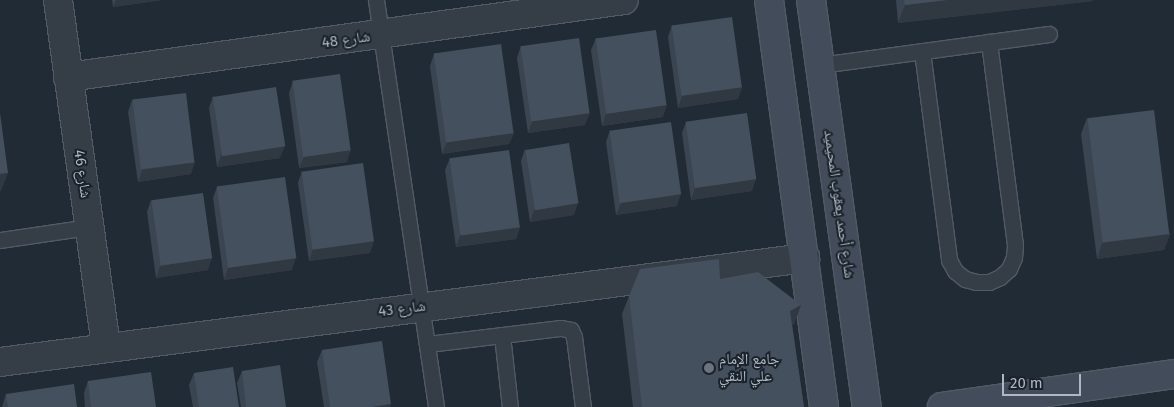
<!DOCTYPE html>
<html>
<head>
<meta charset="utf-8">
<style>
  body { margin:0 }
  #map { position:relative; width:1174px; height:407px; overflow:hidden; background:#212b36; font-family:"Fira Sans","Noto Naskh Arabic",sans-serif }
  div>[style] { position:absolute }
  .roads { filter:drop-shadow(1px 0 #525a65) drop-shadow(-1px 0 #525a65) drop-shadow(0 1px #525a65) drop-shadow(0 -1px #525a65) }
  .lane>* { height:15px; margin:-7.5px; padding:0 7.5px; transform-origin:7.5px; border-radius:7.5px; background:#353d47 }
  .street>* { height:28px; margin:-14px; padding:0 14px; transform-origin:14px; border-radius:14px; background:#353d47 }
  .secondary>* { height:28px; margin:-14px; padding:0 14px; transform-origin:14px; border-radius:14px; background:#434c5a }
  .wall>* { inset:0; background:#3b4551 }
  .shaded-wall>* { inset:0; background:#303842 }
  .building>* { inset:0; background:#45505e; transform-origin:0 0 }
  .dots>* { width:14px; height:14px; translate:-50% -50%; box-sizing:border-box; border:2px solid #1a222b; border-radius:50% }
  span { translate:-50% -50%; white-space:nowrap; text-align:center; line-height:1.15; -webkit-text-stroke:4px #1a222b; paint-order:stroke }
  .street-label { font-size:15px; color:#afb7c4 }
  .poi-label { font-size:15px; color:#afb7c4 }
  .left { translate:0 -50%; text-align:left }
  .scale { position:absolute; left:1002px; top:374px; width:79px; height:22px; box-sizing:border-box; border:2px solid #afb7c4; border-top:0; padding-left:6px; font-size:15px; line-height:18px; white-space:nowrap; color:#afb7c4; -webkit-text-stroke:4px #1a222b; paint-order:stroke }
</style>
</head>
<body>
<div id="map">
  <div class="roads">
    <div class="lane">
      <div style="left:376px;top:0;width:411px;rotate:81.6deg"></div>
      <div style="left:922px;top:51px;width:211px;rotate:82.6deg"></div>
      <div style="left:949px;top:260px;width:13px;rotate:61deg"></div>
      <div style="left:955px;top:271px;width:13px;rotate:39deg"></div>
      <div style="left:965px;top:279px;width:11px;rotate:15deg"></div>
      <div style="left:976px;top:282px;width:13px"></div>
      <div style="left:989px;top:282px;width:12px;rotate:-24deg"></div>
      <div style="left:1000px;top:277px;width:12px;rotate:-42deg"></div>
      <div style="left:1009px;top:269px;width:13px;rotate:-67deg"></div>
      <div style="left:1014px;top:257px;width:12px;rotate:-85deg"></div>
      <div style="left:1015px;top:245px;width:205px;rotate:-97.3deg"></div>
      <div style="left:820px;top:65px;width:231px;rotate:-7.7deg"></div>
      <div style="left:0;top:240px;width:90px;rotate:-8.3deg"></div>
      <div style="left:502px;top:335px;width:72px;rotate:83.7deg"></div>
      <div style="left:428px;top:344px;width:134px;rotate:-6.9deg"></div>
      <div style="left:561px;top:328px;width:10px;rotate:11deg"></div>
      <div style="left:571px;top:330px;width:8px;rotate:67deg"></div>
      <div style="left:574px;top:337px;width:71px;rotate:82.7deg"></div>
    </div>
    <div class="street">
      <div style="left:58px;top:0;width:351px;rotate:82.1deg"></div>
      <div style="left:68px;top:77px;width:561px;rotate:-7.88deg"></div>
      <div style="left:0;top:362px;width:812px;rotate:-7.36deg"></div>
    </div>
    <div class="secondary">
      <div style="left:769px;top:0;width:411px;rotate:82.3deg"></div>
      <div style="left:811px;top:0;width:411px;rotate:82.2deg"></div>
      <div style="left:942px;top:407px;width:234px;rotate:-8.1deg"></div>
    </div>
  </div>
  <div class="wall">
    <div style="clip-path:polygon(112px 0,162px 0,113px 7px)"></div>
    <div style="clip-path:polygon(896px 0,1093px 0,1093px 1px,898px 23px)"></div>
    <div style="clip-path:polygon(672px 25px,742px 87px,738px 99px,678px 108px,668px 37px)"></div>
    <div style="clip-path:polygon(596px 38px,663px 117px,602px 126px,591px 50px)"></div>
    <div style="clip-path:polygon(521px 46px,585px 125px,528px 133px,517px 58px)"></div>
    <div style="clip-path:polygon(434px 54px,514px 133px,509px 144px,442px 154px,430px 66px)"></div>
    <div style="clip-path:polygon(293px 81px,347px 162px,299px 168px,289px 93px)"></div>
    <div style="clip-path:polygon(213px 96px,280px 158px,217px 167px,209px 108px)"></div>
    <div style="clip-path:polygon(132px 100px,191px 174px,138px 182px,128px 112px)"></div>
    <div style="clip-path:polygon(1087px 118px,1170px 234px,1164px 250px,1097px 259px,1081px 134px)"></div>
    <div style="clip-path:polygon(686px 122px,752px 191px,691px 200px,682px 133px)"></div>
    <div style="clip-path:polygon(610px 130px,677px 206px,616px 215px,606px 142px)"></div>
    <div style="clip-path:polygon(525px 149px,574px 215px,530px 222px,521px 161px)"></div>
    <div style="clip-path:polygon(450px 158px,520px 227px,516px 239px,456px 247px,445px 170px)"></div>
    <div style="clip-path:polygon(302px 171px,370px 253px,309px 261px,298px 183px)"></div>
    <div style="clip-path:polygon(217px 187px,292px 270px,224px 280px,213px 198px)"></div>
    <div style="clip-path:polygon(151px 200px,208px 270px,156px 278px,147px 212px)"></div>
    <div style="clip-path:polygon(720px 279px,801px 305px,794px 324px,792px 325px,804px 407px,633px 407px,622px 314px,629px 296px)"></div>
    <div style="clip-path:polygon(322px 350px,390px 407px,324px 407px,317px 362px)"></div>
    <div style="clip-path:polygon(242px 371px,286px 407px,241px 407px,237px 383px)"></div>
    <div style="clip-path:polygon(194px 373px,239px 407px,193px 407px,189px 385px)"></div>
    <div style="clip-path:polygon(88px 381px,156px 407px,85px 407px,84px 393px)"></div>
    <div style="clip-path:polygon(6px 394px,77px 407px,2px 407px)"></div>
  </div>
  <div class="shaded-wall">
    <div style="clip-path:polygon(116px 0,162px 0,113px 7px)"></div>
    <div style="clip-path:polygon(947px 0,1093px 0,1093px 1px,898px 23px,905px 5px)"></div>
    <div style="clip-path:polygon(742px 87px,738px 99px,678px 108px,682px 96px)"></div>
    <div style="clip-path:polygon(667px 105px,663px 117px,602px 126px,606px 114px)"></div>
    <div style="clip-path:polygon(590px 113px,585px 125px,528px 133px,532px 121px)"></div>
    <div style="clip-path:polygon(514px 133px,509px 144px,442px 154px,447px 142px)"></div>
    <div style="clip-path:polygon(285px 146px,280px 158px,217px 167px,221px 155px)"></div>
    <div style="clip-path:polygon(351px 150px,347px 162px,299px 168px,304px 157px)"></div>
    <div style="clip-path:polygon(195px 162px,191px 174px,138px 182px,142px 170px)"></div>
    <div style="clip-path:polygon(8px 173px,1px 191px,0 191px,0 174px)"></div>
    <div style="clip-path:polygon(756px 179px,752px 191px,691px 200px,695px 188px)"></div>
    <div style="clip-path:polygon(681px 194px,677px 206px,616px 215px,621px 203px)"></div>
    <div style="clip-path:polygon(578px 203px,574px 215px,530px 222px,534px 210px)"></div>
    <div style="clip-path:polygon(520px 227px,516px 239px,456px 247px,460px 235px)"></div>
    <div style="clip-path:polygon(1170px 234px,1164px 250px,1097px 259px,1102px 243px)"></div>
    <div style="clip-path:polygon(374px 241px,370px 253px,309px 261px,313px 249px)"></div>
    <div style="clip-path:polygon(212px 258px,208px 270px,156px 278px,160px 266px)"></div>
    <div style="clip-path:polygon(296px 258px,292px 270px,224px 280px,228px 268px)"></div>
    <div style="clip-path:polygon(801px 305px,794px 324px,783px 329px,790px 311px)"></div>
    <div style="clip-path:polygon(391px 404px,390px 407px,370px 407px)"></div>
  </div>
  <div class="building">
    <div style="clip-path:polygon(904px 0,947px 0,905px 5px)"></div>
    <div style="left:732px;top:17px;width:71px;height:61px;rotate:82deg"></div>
    <div style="left:656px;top:30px;width:76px;height:61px;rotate:82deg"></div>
    <div style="left:579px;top:38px;width:76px;height:59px;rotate:82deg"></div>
    <div style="left:501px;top:44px;width:90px;height:68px;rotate:82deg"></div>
    <div style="left:340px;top:74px;width:77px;height:48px;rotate:82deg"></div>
    <div style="left:276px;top:87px;width:60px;height:64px;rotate:81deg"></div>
    <div style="left:186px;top:93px;width:70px;height:54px;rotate:83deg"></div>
    <div style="left:1154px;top:110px;width:125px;height:67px;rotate:83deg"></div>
    <div style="clip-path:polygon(0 113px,8px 173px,0 174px)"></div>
    <div style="left:747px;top:113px;width:67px;height:62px;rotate:82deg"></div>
    <div style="left:671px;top:122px;width:73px;height:62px;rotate:82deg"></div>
    <div style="left:569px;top:143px;width:61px;height:44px;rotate:81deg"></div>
    <div style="left:509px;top:150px;width:78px;height:60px;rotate:82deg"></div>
    <div style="left:363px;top:163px;width:79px;height:62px;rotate:82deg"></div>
    <div style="left:285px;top:177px;width:82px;height:69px;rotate:82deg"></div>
    <div style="left:203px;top:193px;width:66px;height:52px;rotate:82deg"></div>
    <div style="clip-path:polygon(719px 259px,720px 279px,758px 272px,801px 305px,790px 311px,804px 407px,642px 407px,629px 296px,640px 269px)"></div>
    <div style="clip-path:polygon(382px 341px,391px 404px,370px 407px,330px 407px,322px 350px)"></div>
    <div style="clip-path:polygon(280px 365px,286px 407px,246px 407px,242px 371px)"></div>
    <div style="clip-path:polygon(233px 367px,239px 407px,199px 407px,194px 373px)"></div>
    <div style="clip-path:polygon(151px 372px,156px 407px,91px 407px,88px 381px)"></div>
    <div style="clip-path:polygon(74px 384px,77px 407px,8px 407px,6px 394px)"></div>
  </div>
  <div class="dots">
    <div style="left:709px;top:368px;background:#6b7280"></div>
  </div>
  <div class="street-label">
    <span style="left:346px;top:40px;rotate:-8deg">شارع 48</span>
    <span style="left:82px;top:174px;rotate:82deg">شارع 46</span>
    <span style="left:839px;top:204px;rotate:82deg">شارع أحمد يعقوب المحيميد</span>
    <span style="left:402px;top:309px;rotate:-7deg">شارع 43</span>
  </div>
  <div class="poi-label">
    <span class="left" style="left:719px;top:368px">جامع الإمام<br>علي النقي</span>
  </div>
  <div class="scale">20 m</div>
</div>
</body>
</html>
